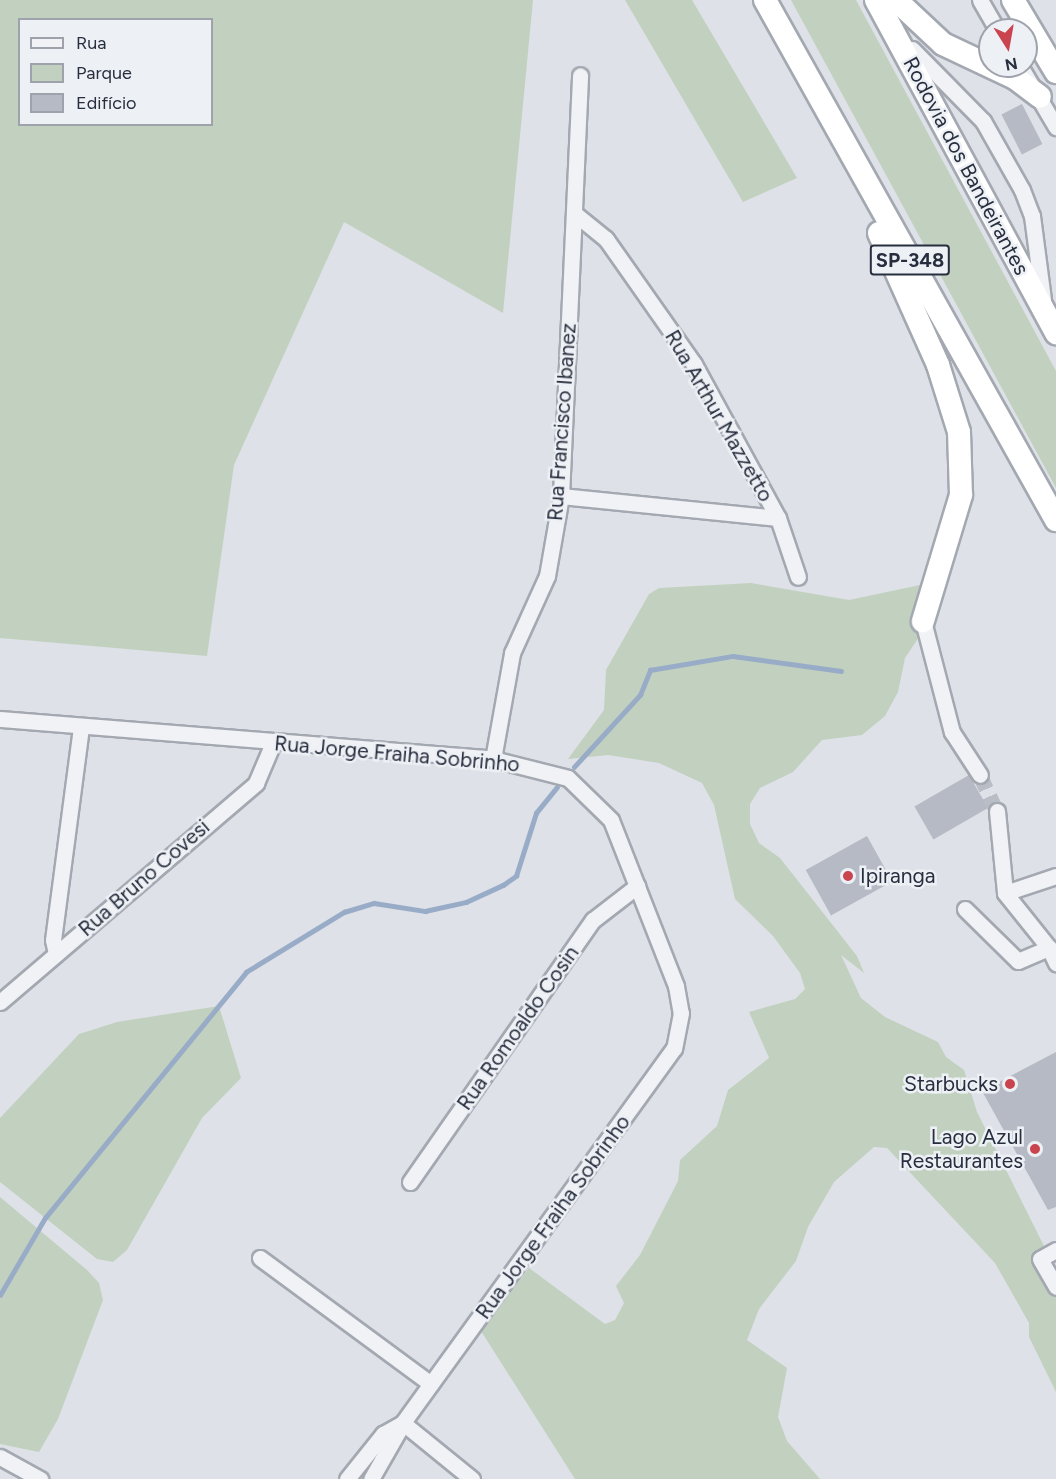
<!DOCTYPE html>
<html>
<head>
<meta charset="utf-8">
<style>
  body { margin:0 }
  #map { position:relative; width:1056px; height:1479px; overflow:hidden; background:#dee1e7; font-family:Figtree,sans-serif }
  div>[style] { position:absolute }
  .green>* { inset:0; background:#c2d1bf }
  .stream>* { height:4.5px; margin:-2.25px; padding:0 2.25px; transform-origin:2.25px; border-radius:2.25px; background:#99acc7 }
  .building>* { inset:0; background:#b5bac4; transform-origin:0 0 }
  .minor-tunnel>* { height:15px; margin-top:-7.5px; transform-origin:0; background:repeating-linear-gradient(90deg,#b9bdc5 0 15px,transparent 0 23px) }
  .roads { filter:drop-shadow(2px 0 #a3a8b1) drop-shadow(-2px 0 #a3a8b1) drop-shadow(0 2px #a3a8b1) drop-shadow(0 -2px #a3a8b1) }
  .minor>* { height:15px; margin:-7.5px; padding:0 7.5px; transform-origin:7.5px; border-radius:7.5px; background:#f0f2f5 }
  .highway>* { height:22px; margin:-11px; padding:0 11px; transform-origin:11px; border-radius:11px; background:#fff }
  .dots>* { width:16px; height:16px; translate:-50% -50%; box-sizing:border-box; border:3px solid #edf0f5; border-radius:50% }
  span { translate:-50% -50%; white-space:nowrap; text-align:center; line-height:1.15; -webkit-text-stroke:5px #edf0f5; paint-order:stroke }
  .shield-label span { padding:2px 4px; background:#edf0f5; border:2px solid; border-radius:4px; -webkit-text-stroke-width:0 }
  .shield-label { font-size:20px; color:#272e3d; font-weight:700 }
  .street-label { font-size:21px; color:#272e3d }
  .poi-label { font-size:21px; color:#272e3d }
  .left { translate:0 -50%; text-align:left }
  .right { translate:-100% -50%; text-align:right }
  .legend { position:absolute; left:18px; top:18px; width:195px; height:108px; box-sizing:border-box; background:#edf0f5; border:2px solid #9ea2ab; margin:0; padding:8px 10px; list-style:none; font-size:18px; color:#272e3d }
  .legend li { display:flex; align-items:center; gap:12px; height:30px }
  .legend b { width:30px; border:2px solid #9ea2ab }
  .north { position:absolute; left:978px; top:18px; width:60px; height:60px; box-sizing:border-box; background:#edf0f5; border:2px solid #9ea2ab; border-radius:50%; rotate:169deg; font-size:16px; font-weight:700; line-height:24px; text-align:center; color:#272e3d }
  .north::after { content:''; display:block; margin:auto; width:21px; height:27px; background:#ca4450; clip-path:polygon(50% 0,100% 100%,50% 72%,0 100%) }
</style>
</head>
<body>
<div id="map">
  <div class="green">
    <div style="clip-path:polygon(evenodd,0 0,533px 0,503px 313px,344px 222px,234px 465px,207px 656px,0 638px,0 0,20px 20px,212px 20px,212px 124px,20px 124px,20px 20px)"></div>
    <div style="clip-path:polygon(625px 0,692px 0,797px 178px,743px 202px)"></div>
    <div style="clip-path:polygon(791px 0,856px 0,1056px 371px,1056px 488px)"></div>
    <div style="clip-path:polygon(751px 583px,849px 600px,920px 585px,921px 634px,905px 658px,898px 692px,885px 716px,862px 735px,822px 740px,793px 772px,760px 788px,750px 804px,750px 824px,759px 843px,780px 858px,857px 956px,864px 973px,841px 955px,861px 998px,885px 1017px,938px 1042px,946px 1057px,964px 1070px,977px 1112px,1056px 1270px,1056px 1392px,1029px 1337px,1029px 1323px,995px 1263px,887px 1148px,874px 1147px,834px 1182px,808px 1227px,796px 1261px,759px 1309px,747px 1340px,787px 1368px,778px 1417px,787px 1441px,820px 1479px,575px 1479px,481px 1331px,529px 1268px,605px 1324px,615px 1320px,624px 1303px,616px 1286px,640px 1255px,678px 1181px,680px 1160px,717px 1126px,728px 1090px,769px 1058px,749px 1012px,795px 999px,805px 989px,800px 973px,773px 936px,735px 899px,714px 805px,702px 783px,659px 763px,608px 755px,568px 759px,604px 710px,606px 670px,649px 594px,659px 588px)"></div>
    <div style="clip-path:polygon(219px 1006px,241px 1078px,202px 1118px,127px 1250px,113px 1262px,97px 1259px,0 1182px,0 1118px,79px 1034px,117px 1022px)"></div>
    <div style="clip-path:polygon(0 1197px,87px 1270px,99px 1283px,103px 1300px,58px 1419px,39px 1452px,0 1444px)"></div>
  </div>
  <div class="stream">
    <div style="left:574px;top:767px;width:98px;rotate:-47.5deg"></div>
    <div style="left:640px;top:695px;width:27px;rotate:-68deg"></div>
    <div style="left:650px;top:670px;width:84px;rotate:-9.6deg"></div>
    <div style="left:733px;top:656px;width:109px;rotate:7.9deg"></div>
    <div style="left:0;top:1295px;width:89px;rotate:-59.7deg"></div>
    <div style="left:45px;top:1218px;width:318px;rotate:-50.7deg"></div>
    <div style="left:246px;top:972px;width:115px;rotate:-31.5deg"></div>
    <div style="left:344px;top:912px;width:31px;rotate:-17deg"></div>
    <div style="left:374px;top:903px;width:52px;rotate:8.9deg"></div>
    <div style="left:425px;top:911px;width:42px;rotate:-12.4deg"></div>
    <div style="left:466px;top:902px;width:41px;rotate:-24.7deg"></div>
    <div style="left:503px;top:885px;width:16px;rotate:-35deg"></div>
    <div style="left:516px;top:876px;width:66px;rotate:-72.4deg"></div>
    <div style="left:536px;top:813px;width:33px;rotate:-51deg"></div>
  </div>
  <div class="building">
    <div style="left:1022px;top:104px;width:45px;height:23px;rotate:63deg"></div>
    <div style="left:969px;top:775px;width:38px;height:63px;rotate:60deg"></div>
    <div style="left:867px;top:836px;width:52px;height:70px;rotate:61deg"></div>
    <div style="clip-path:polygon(1056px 1052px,1056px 1207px,1048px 1210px,982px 1091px)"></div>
  </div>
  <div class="minor-tunnel">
    <div style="left:980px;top:775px;width:40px;rotate:65deg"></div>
  </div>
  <div class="roads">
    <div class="minor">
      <div style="left:980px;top:0;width:34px;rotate:60deg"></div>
      <div style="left:912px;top:49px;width:101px;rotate:45.4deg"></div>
      <div style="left:983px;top:121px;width:79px;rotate:60.5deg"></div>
      <div style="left:1022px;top:190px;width:28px;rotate:69deg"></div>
      <div style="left:1032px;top:216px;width:85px;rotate:82.5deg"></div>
      <div style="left:1020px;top:66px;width:71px;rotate:59.5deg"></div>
      <div style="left:574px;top:213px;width:41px;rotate:39.1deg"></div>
      <div style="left:606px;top:239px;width:153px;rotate:54.9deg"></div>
      <div style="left:694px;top:364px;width:175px;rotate:61.4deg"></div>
      <div style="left:778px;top:518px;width:62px;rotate:71.3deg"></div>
      <div style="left:561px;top:496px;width:218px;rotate:5.8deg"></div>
      <div style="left:923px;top:621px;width:115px;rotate:75.4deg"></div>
      <div style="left:952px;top:732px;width:51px;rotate:56.9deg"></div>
      <div style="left:0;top:719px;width:495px;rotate:4.6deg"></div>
      <div style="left:493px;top:759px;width:77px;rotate:14.2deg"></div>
      <div style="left:568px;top:778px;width:60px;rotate:44.3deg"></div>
      <div style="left:611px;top:820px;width:178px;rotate:68.6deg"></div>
      <div style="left:676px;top:986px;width:27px;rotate:80deg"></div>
      <div style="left:681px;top:1013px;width:36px;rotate:101deg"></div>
      <div style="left:674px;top:1048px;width:463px;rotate:125.9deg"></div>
      <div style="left:403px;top:1423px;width:64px;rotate:119.7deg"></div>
      <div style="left:493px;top:759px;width:108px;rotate:-79.8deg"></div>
      <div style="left:512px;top:653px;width:85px;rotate:-65.6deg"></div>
      <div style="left:547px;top:576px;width:81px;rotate:-80.1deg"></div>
      <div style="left:561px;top:496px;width:421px;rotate:-87.4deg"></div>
      <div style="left:997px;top:811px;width:82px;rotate:84.4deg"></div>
      <div style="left:1005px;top:893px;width:70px;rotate:51.3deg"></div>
      <div style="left:1005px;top:893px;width:54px;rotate:-18.4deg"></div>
      <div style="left:965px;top:909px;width:74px;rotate:44.5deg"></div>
      <div style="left:1018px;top:961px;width:34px;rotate:-23deg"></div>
      <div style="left:1049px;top:948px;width:17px;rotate:65deg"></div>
      <div style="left:56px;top:954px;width:14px;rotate:-102deg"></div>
      <div style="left:53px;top:940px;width:216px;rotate:-82.5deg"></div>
      <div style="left:0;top:1002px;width:337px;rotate:-40.5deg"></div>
      <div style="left:256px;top:783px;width:43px;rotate:-67deg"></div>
      <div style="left:410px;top:1182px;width:320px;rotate:-55.1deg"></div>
      <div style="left:593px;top:920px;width:56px;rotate:-37.7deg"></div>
      <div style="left:1056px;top:1250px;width:18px;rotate:151deg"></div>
      <div style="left:1040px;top:1259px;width:32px;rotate:60deg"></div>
      <div style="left:260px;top:1258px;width:212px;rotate:36.4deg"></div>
      <div style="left:403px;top:1423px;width:89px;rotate:39.1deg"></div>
      <div style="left:0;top:1457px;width:46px;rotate:28.8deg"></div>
      <div style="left:347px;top:1479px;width:58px;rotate:-51.3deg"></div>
      <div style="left:383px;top:1434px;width:23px;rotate:-29deg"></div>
    </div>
    <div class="highway">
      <div style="left:765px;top:0;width:596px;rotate:60.77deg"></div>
      <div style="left:876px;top:0;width:379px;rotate:61.6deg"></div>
      <div style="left:896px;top:0;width:64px;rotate:43.1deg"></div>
      <div style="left:943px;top:44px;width:80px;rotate:25.3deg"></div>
      <div style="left:1015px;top:78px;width:31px;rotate:37deg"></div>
      <div style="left:1013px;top:0;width:84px;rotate:59.2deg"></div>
      <div style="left:879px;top:233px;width:145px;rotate:65.9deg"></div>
      <div style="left:938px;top:365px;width:70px;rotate:72.6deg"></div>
      <div style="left:959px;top:432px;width:63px;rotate:88.2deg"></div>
      <div style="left:961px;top:495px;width:132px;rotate:106.8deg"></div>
    </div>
  </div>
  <div class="dots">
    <div style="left:848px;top:876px;background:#ca4450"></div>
    <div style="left:1010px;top:1084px;background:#ca4450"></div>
    <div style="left:1035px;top:1149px;background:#ca4450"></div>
  </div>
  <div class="shield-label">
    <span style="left:910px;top:260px">SP-348</span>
  </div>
  <div class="street-label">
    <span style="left:966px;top:166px;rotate:62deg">Rodovia dos Bandeirantes</span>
    <span style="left:719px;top:416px;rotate:60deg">Rua Arthur Mazzetto</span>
    <span style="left:562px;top:422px;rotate:-86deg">Rua Francisco Ibanez</span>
    <span style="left:397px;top:754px;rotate:5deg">Rua Jorge Fraiha Sobrinho</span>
    <span style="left:144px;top:878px;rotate:-41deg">Rua Bruno Covesi</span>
    <span style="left:518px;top:1028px;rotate:-55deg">Rua Romoaldo Cosin</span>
    <span style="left:553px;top:1217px;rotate:-54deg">Rua Jorge Fraiha Sobrinho</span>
  </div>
  <div class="poi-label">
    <span class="left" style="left:860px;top:876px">Ipiranga</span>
    <span class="right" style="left:998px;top:1084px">Starbucks</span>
    <span class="right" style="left:1023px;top:1149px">Lago Azul<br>Restaurantes</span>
  </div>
  <ul class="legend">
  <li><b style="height:8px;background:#f0f2f5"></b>Rua</li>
  <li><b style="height:16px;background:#c2d1bf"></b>Parque</li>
  <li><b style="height:16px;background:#b5bac4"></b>Edifício</li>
  </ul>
  <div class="north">N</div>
</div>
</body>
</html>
